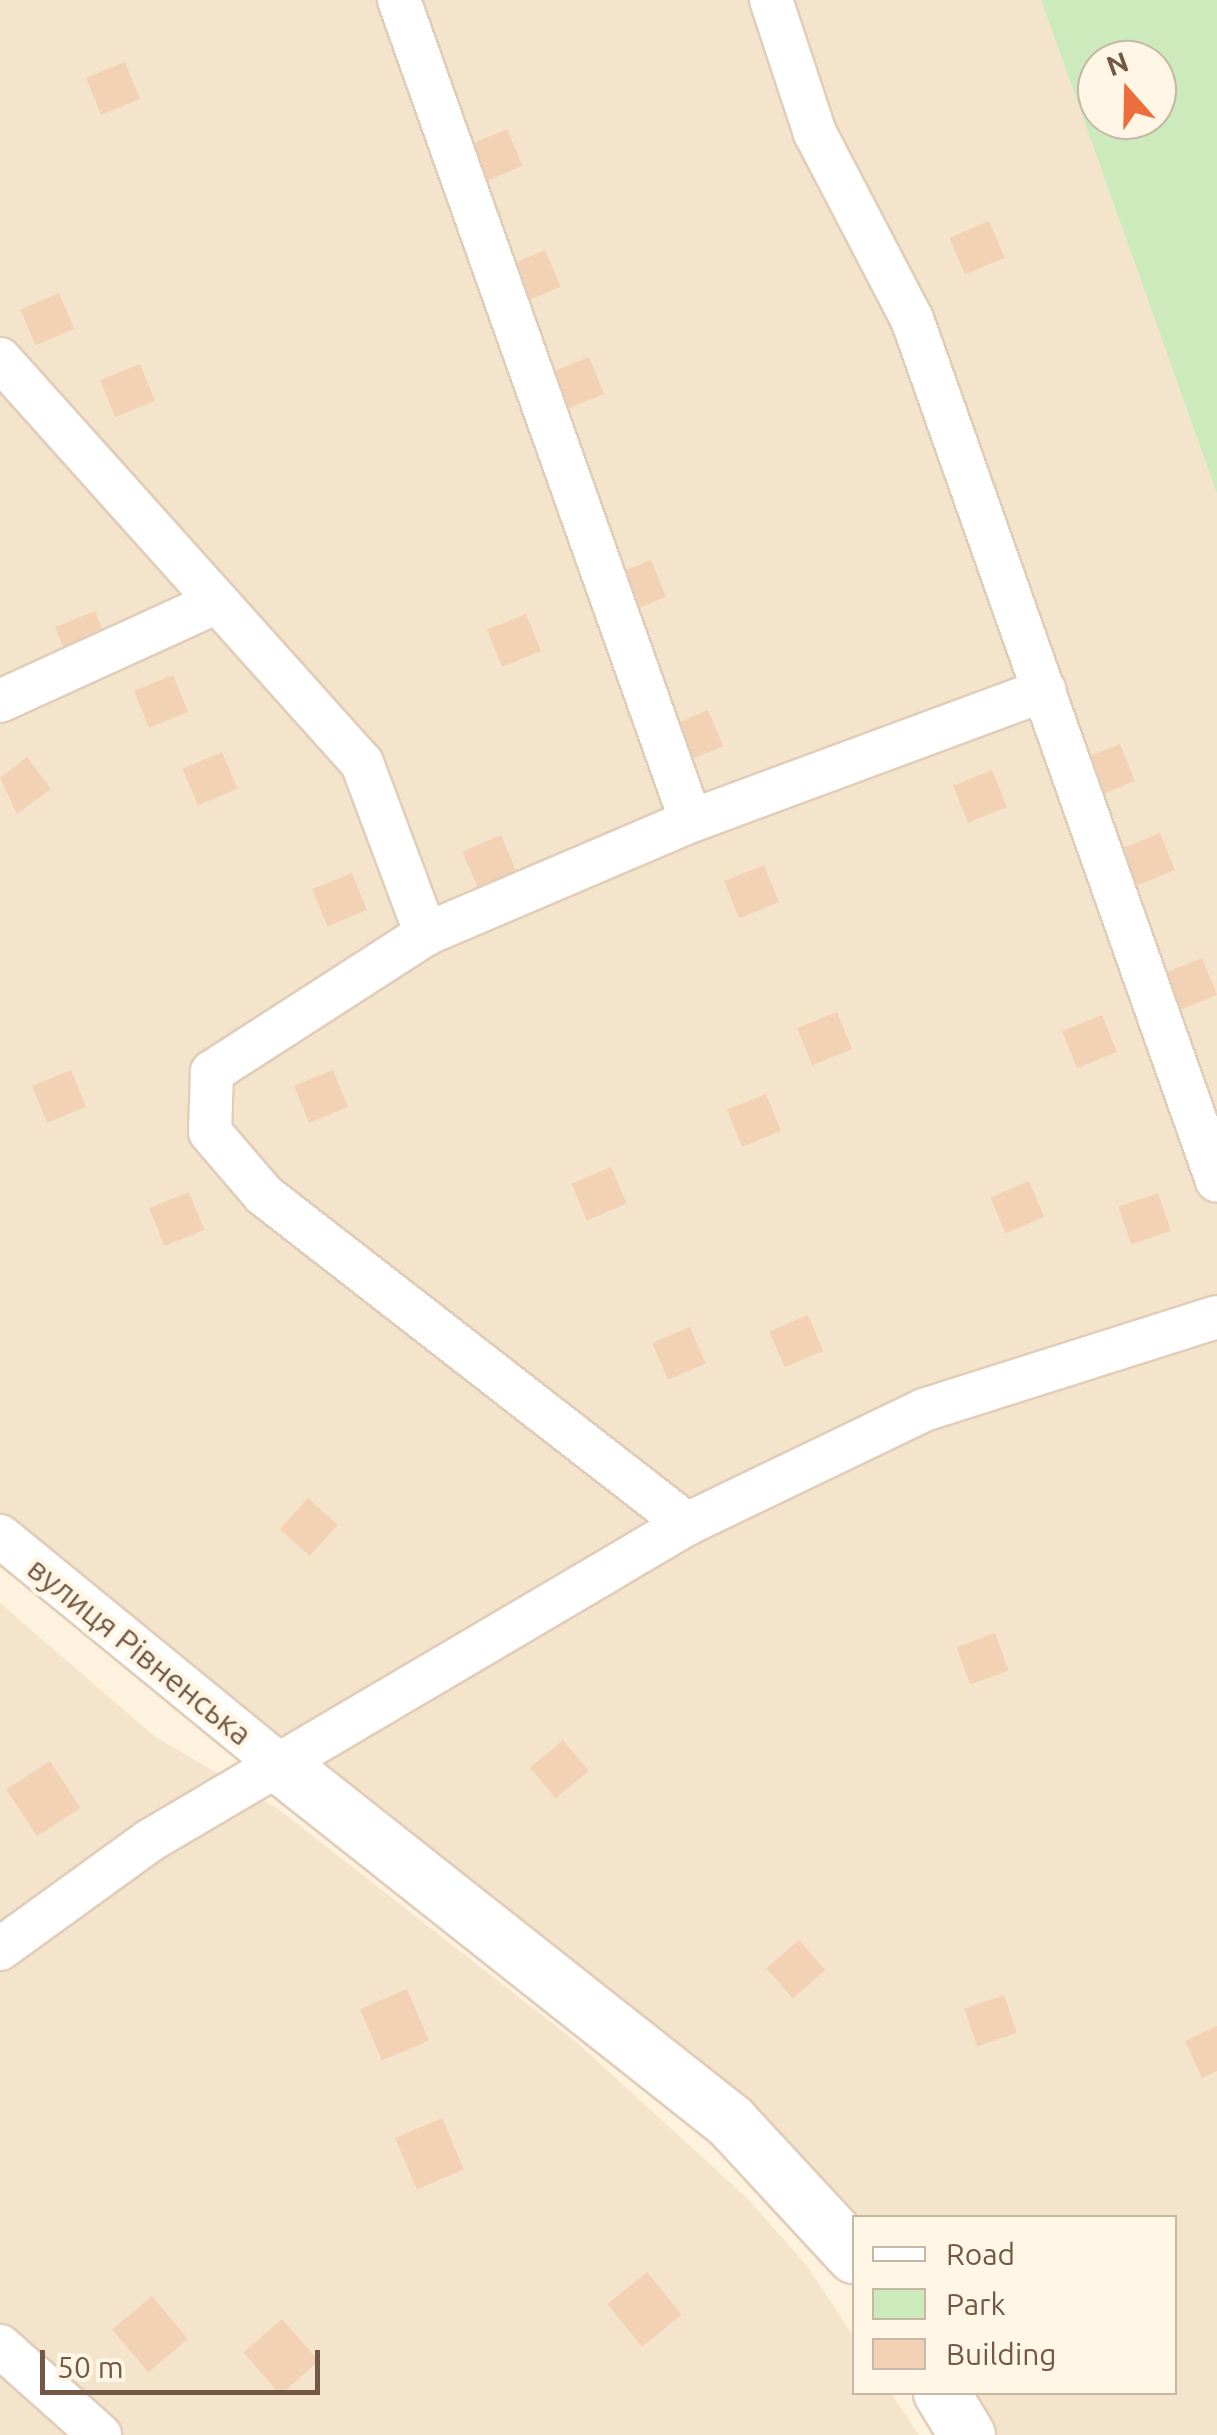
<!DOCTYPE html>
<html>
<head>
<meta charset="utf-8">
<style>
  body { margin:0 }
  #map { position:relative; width:1217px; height:2435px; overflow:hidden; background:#fdf2de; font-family:Ubuntu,sans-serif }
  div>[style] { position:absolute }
  .residential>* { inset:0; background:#f5e4cc }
  .green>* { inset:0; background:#cdeabc }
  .building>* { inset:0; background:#f3d1b4; transform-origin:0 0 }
  .roads { filter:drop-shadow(2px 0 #e1ceba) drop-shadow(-2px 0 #e1ceba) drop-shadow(0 2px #e1ceba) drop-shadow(0 -2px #e1ceba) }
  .street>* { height:42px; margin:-21px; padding:0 21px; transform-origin:21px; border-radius:21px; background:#fff }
  .secondary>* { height:55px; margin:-27.5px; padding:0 27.5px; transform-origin:27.5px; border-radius:27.5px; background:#fff }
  span { translate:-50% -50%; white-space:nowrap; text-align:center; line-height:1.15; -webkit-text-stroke:9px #fff6e5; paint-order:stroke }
  .street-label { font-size:32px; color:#735845 }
  .legend { position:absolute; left:852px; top:2215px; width:325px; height:180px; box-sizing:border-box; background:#fff6e5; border:2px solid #c7b7a5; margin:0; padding:12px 18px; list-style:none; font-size:30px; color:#735845 }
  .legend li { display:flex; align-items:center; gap:20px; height:50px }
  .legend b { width:50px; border:2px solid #c7b7a5 }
  .north { position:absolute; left:1077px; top:40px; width:100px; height:100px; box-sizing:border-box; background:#fff6e5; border:2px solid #c7b7a5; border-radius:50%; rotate:340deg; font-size:28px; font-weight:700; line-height:40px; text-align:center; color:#735845 }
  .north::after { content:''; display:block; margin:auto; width:35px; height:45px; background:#ed6d3c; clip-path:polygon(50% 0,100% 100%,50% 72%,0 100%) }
  .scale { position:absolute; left:40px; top:2350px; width:280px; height:45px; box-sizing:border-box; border:5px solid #735845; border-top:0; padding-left:12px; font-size:30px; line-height:35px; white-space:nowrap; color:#735845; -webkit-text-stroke:8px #fff6e5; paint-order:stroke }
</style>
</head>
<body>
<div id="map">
  <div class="residential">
    <div style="clip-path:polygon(0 0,1041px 0,1217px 494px,1217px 2435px,967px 2435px,941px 2393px,1174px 2392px,1174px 2218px,854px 2218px,0 1536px)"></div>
    <div style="clip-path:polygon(0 1603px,154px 1736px,277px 1808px,575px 2041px,747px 2198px,807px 2266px,854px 2337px,854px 2392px,891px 2393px,919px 2435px,0 2435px)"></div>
  </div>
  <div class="green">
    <div style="clip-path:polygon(evenodd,1041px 0,1217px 0,1217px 494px,1041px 0,1097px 60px,1157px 60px,1157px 120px,1097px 120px,1097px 60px)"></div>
  </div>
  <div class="building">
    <div style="left:125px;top:62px;width:40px;height:42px;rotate:68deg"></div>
    <div style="left:507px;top:129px;width:40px;height:43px;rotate:67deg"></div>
    <div style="left:989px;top:221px;width:40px;height:43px;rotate:67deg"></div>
    <div style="left:545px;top:250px;width:40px;height:42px;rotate:67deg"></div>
    <div style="left:59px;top:293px;width:39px;height:42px;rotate:67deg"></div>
    <div style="left:589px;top:357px;width:40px;height:43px;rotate:68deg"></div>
    <div style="left:140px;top:364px;width:40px;height:43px;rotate:68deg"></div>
    <div style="left:651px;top:560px;width:40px;height:42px;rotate:68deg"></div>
    <div style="left:95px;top:611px;width:40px;height:43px;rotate:68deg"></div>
    <div style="left:526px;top:614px;width:40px;height:42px;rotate:68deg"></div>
    <div style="left:173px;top:675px;width:40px;height:42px;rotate:68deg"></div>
    <div style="left:708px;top:710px;width:39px;height:42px;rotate:67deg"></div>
    <div style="left:1120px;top:744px;width:40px;height:43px;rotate:68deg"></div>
    <div style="left:222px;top:752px;width:40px;height:43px;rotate:67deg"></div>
    <div style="clip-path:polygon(27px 757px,51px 789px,17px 814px,0 778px)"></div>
    <div style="left:992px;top:770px;width:40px;height:42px;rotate:68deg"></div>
    <div style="left:1160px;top:833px;width:40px;height:43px;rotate:68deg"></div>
    <div style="left:501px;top:835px;width:39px;height:42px;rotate:67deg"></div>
    <div style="left:764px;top:865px;width:40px;height:43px;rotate:68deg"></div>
    <div style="left:352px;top:873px;width:40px;height:43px;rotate:68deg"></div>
    <div style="left:1202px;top:958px;width:40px;height:42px;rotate:68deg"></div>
    <div style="left:837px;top:1012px;width:40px;height:43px;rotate:68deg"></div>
    <div style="left:1102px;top:1015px;width:40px;height:43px;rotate:68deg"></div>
    <div style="left:71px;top:1070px;width:40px;height:42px;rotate:68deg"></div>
    <div style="left:333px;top:1070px;width:40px;height:42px;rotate:68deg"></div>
    <div style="left:766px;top:1094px;width:40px;height:42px;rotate:68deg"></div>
    <div style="left:611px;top:1167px;width:40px;height:43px;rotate:67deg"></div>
    <div style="left:1029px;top:1181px;width:39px;height:42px;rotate:67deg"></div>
    <div style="left:189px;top:1192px;width:41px;height:43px;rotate:68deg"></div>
    <div style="left:1158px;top:1193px;width:40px;height:42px;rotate:71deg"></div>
    <div style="left:808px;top:1315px;width:39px;height:42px;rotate:67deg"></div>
    <div style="left:690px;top:1327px;width:40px;height:41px;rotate:67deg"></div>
    <div style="left:308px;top:1498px;width:40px;height:42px;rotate:42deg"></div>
    <div style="left:995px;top:1633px;width:40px;height:41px;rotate:70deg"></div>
    <div style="left:563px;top:1740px;width:40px;height:43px;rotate:50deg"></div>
    <div style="left:50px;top:1761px;width:56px;height:52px;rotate:57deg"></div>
    <div style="left:799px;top:1940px;width:40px;height:43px;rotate:49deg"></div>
    <div style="left:407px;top:1989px;width:56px;height:51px;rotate:67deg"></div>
    <div style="left:1004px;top:1995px;width:40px;height:42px;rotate:71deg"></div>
    <div style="clip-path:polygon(1217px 2026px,1217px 2071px,1202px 2078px,1185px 2041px)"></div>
    <div style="left:442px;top:2118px;width:56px;height:51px;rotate:67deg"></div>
    <div style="left:647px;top:2272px;width:55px;height:51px;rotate:51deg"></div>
    <div style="left:152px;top:2296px;width:56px;height:52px;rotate:50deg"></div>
    <div style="left:282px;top:2319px;width:56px;height:51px;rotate:49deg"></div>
  </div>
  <div class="roads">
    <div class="street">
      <div style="left:399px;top:0;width:871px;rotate:70.42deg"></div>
      <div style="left:771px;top:0;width:140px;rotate:71.7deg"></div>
      <div style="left:815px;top:133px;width:210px;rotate:62.5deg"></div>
      <div style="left:912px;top:319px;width:914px;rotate:70.51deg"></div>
      <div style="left:0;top:359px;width:542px;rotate:48.14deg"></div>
      <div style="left:362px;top:763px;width:183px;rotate:69.5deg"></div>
      <div style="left:426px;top:934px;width:255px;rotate:147.2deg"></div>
      <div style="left:212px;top:1072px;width:60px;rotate:91.9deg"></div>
      <div style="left:210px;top:1132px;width:83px;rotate:49.4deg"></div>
      <div style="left:264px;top:1195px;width:536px;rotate:37.87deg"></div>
      <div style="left:0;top:701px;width:234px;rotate:-24.5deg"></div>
      <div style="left:426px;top:934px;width:288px;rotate:-23.1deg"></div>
      <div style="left:691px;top:821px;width:377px;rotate:-20.3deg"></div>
      <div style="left:0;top:1536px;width:362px;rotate:39.3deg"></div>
      <div style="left:0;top:1949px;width:184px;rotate:-35.9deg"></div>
      <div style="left:149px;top:1841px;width:624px;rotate:-30.51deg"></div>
      <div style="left:687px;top:1524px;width:263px;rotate:-25.7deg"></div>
      <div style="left:924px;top:1410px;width:307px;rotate:-17.6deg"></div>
      <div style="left:0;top:2346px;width:134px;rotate:41.7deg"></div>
    </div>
    <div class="secondary">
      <div style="left:280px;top:1765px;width:574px;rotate:38.35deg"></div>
      <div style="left:730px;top:2121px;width:183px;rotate:47.2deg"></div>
      <div style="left:941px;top:2392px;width:50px;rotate:58.8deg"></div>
    </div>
  </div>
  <div class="street-label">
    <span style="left:140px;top:1651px;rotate:39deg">вулиця Рівненська</span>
  </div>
  <ul class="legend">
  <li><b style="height:12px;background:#fff"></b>Road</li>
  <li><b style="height:28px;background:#cdeabc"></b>Park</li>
  <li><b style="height:28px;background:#f3d1b4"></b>Building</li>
  </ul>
  <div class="north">N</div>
  <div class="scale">50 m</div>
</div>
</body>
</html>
